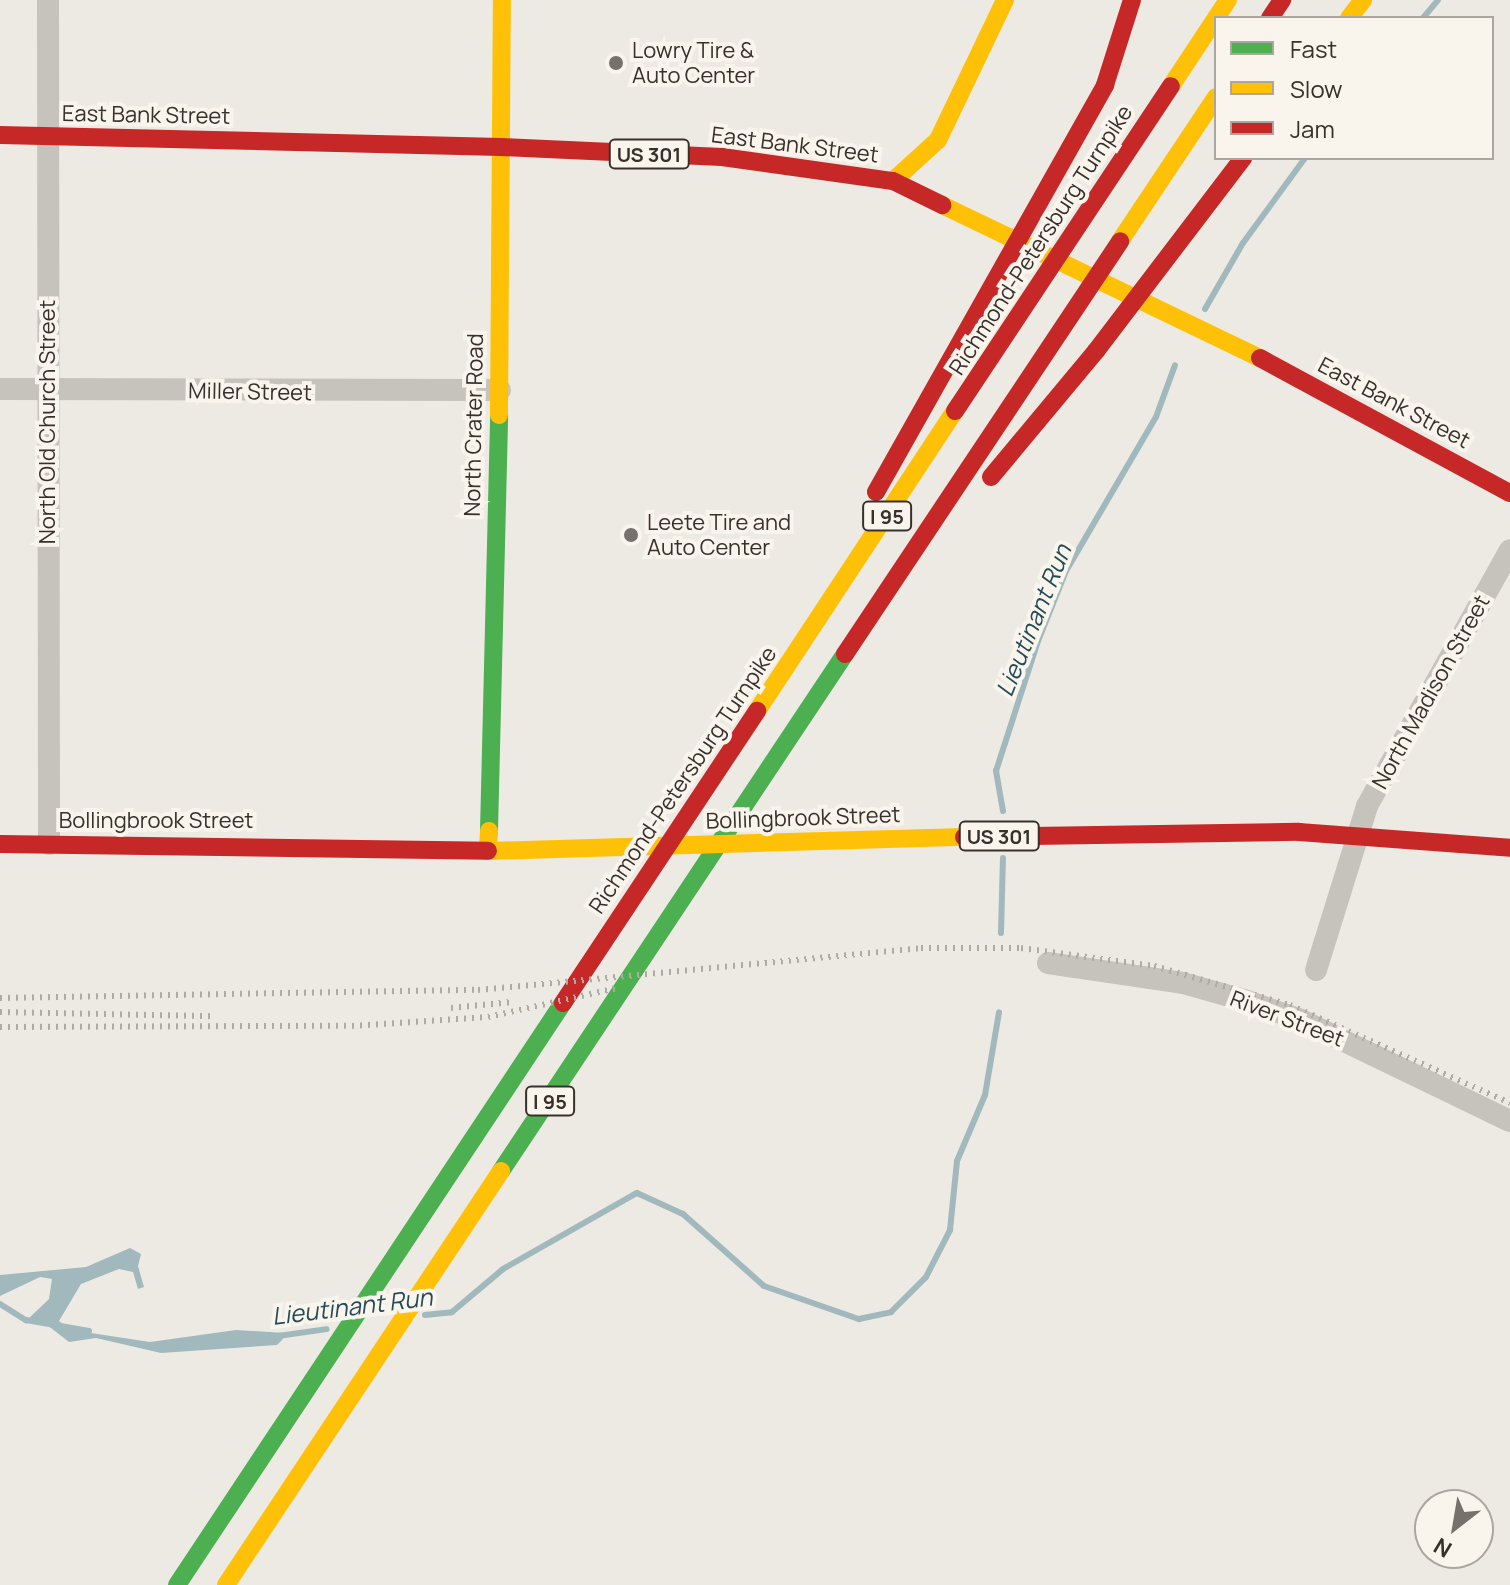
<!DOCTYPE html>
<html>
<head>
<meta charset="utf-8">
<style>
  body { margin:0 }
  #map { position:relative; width:1510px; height:1585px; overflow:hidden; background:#edeae4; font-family:Manrope,sans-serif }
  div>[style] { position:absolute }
  .water>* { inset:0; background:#a1b9bc }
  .stream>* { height:6px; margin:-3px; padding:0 3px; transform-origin:3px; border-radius:3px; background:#a1b9bc }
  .street>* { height:22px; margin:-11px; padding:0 11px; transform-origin:11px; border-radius:11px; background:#c6c2bc }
  .fast>* { height:18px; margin:-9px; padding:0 9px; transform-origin:9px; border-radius:9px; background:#4caf50 }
  .slow>* { height:18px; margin:-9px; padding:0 9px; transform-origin:9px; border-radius:9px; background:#ffc107 }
  .jam>* { height:18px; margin:-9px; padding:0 9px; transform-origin:9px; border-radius:9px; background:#c62828 }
  .rail>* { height:6px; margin-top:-3px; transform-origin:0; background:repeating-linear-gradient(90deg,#aeaba6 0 2px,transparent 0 8px) }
  .dots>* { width:22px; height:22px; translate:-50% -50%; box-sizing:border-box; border:4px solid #f9f4ec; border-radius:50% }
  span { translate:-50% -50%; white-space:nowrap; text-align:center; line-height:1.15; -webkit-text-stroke:8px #f9f4ec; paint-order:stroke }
  .shield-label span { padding:2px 6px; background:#f9f4ec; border:2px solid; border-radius:6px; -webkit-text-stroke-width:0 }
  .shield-label { font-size:20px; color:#37302b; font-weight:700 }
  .poi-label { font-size:22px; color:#37302b }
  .left { translate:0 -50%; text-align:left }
  .street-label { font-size:22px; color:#37302b }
  .water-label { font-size:24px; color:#244b55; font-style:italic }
  .legend { position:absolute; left:1214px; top:16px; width:280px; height:144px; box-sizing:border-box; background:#f9f4ec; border:2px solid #aba69f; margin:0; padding:10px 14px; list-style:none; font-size:24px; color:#37302b }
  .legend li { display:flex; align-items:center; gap:16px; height:40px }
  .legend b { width:40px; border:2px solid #aba69f }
  .north { position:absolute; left:1414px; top:1489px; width:80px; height:80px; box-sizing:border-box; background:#f9f4ec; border:2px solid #aba69f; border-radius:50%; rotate:211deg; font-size:22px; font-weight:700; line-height:32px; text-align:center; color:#37302b }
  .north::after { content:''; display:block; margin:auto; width:28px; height:36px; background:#77716c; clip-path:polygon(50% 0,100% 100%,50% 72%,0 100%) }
</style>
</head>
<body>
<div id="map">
  <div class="water">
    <div style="clip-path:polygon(130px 1248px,141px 1254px,138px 1266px,144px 1287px,138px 1289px,133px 1272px,119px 1269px,81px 1284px,59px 1321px,71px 1330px,150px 1342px,236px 1330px,285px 1333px,282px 1340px,277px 1345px,161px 1353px,96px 1338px,69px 1342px,42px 1321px,28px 1319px,49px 1299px,52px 1279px,40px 1277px,0 1296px,0 1275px,86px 1267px)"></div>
  </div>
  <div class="stream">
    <div style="left:1423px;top:18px;width:23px;rotate:-50deg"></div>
    <div style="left:1205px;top:309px;width:76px;rotate:-60.1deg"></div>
    <div style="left:1243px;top:243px;width:105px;rotate:-53.9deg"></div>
    <div style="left:1003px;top:811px;width:41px;rotate:-99.9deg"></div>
    <div style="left:996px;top:771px;width:137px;rotate:-72.1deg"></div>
    <div style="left:1038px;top:641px;width:75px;rotate:-68.2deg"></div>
    <div style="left:1066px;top:571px;width:178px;rotate:-59.7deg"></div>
    <div style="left:1156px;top:417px;width:55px;rotate:-69.9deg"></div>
    <div style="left:1001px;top:933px;width:75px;rotate:-88.5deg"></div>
    <div style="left:0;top:1304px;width:31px;rotate:32deg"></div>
    <div style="left:26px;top:1320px;width:64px;rotate:9.9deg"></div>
    <div style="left:425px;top:1315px;width:27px;rotate:-6deg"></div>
    <div style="left:452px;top:1312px;width:67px;rotate:-40.1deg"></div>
    <div style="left:503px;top:1269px;width:154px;rotate:-29.6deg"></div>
    <div style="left:637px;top:1193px;width:51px;rotate:24.5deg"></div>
    <div style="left:683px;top:1214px;width:108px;rotate:41.6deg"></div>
    <div style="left:764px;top:1286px;width:101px;rotate:19.2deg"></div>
    <div style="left:859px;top:1319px;width:33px;rotate:-12deg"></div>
    <div style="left:891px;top:1312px;width:49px;rotate:-45deg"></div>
    <div style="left:926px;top:1277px;width:53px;rotate:-62.9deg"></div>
    <div style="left:950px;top:1230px;width:69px;rotate:-84.2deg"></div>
    <div style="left:957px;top:1161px;width:72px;rotate:-67deg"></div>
    <div style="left:985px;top:1095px;width:84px;rotate:-80.4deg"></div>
    <div style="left:278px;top:1336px;width:49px;rotate:-8.1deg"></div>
  </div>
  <div class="street">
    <div style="left:48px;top:0;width:844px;rotate:89.93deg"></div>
    <div style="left:0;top:389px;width:500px;rotate:0.11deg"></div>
    <div style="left:1048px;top:963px;width:136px;rotate:8.4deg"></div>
    <div style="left:1183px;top:983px;width:66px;rotate:15.7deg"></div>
    <div style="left:1247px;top:1001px;width:57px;rotate:19.4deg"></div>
    <div style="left:1301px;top:1020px;width:232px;rotate:25.8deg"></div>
    <div style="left:1316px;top:970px;width:172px;rotate:-72.7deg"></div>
    <div style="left:1367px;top:806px;width:293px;rotate:-60.8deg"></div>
  </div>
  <div class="fast">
    <div style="left:489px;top:831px;width:416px;rotate:-88.6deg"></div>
    <div style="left:501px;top:1171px;width:621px;rotate:-56.36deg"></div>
    <div style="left:177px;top:1585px;width:698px;rotate:-56.45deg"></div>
  </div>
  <div class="slow">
    <div style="left:1349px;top:18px;width:23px;rotate:-52deg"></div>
    <div style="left:1171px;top:86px;width:103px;rotate:-56.5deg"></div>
    <div style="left:893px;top:181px;width:61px;rotate:-42.3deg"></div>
    <div style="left:938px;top:140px;width:155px;rotate:-64.4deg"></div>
    <div style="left:942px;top:205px;width:353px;rotate:25.7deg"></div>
    <div style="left:1120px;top:241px;width:173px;rotate:-56.3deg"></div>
    <div style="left:499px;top:415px;width:415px;rotate:-89.6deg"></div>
    <div style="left:757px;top:711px;width:359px;rotate:-56.6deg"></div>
    <div style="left:489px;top:831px;width:20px;rotate:93deg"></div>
    <div style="left:488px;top:851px;width:476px;rotate:-1.7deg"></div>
    <div style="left:226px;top:1585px;width:497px;rotate:-56.4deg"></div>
  </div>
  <div class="jam">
    <div style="left:1270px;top:18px;width:22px;rotate:-56deg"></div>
    <div style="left:0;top:135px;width:501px;rotate:1.37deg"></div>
    <div style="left:501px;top:147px;width:221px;rotate:2.6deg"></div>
    <div style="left:722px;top:157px;width:173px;rotate:8deg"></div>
    <div style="left:893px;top:181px;width:55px;rotate:26.1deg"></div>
    <div style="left:1260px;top:358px;width:284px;rotate:28.4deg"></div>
    <div style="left:955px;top:411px;width:390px;rotate:-56.4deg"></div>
    <div style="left:991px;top:477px;width:164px;rotate:-50.2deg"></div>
    <div style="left:1096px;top:351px;width:243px;rotate:-52.7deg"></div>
    <div style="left:876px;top:492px;width:467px;rotate:-60.6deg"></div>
    <div style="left:1105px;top:85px;width:89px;rotate:-72.4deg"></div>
    <div style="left:845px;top:654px;width:496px;rotate:-56.3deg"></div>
    <div style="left:964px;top:837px;width:335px;rotate:-0.9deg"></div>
    <div style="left:1299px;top:832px;width:212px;rotate:4.3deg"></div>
    <div style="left:0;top:844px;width:488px;rotate:0.8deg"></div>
    <div style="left:563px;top:1003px;width:351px;rotate:-56.4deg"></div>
  </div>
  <div class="rail">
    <div style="left:0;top:998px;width:478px;rotate:-1deg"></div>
    <div style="left:478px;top:990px;width:445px;rotate:-5.4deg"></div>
    <div style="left:921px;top:948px;width:100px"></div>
    <div style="left:1021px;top:948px;width:134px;rotate:7.7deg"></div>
    <div style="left:1154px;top:966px;width:141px;rotate:16deg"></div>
    <div style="left:1290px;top:1005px;width:241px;rotate:24deg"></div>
    <div style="left:451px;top:1008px;width:60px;rotate:-5.7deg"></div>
    <div style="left:0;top:1012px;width:215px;rotate:1.1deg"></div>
    <div style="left:0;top:1027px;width:352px;rotate:-0.2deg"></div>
    <div style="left:352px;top:1026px;width:136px;rotate:-3.8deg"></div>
    <div style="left:488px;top:1017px;width:132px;rotate:-12.7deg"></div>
  </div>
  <div class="dots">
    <div style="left:616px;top:63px;background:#77716c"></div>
    <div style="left:631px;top:535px;background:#77716c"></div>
  </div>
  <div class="shield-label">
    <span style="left:649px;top:154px">US 301</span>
    <span style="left:887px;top:516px">I 95</span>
    <span style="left:999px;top:836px">US 301</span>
    <span style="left:550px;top:1101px">I 95</span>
  </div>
  <div class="poi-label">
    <span class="left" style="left:632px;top:63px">Lowry Tire &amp;<br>Auto Center</span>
    <span class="left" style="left:647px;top:535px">Leete Tire and<br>Auto Center</span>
  </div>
  <div class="street-label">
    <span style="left:146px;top:115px;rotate:1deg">East Bank Street</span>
    <span style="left:795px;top:145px;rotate:7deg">East Bank Street</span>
    <span style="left:1041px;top:240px;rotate:-57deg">Richmond-Petersburg Turnpike</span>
    <span style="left:250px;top:392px;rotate:1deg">Miller Street</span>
    <span style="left:1394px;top:403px;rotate:28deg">East Bank Street</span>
    <span style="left:48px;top:422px;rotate:-90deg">North Old Church Street</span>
    <span style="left:474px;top:425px;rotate:-89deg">North Crater Road</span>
    <span style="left:1431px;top:692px;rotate:-61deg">North Madison Street</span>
    <span style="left:683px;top:780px;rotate:-56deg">Richmond-Petersburg Turnpike</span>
    <span style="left:803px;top:818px;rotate:-2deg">Bollingbrook Street</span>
    <span style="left:156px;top:821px">Bollingbrook Street</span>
    <span style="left:1287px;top:1019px;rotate:21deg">River Street</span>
  </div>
  <div class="water-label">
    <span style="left:1033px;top:620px;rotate:-68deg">Lieutinant Run</span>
    <span style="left:352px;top:1306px;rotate:-7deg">Lieutinant Run</span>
  </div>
  <ul class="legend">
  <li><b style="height:10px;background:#4caf50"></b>Fast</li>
  <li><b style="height:10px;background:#ffc107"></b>Slow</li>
  <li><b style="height:10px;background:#c62828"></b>Jam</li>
  </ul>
  <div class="north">N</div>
</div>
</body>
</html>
